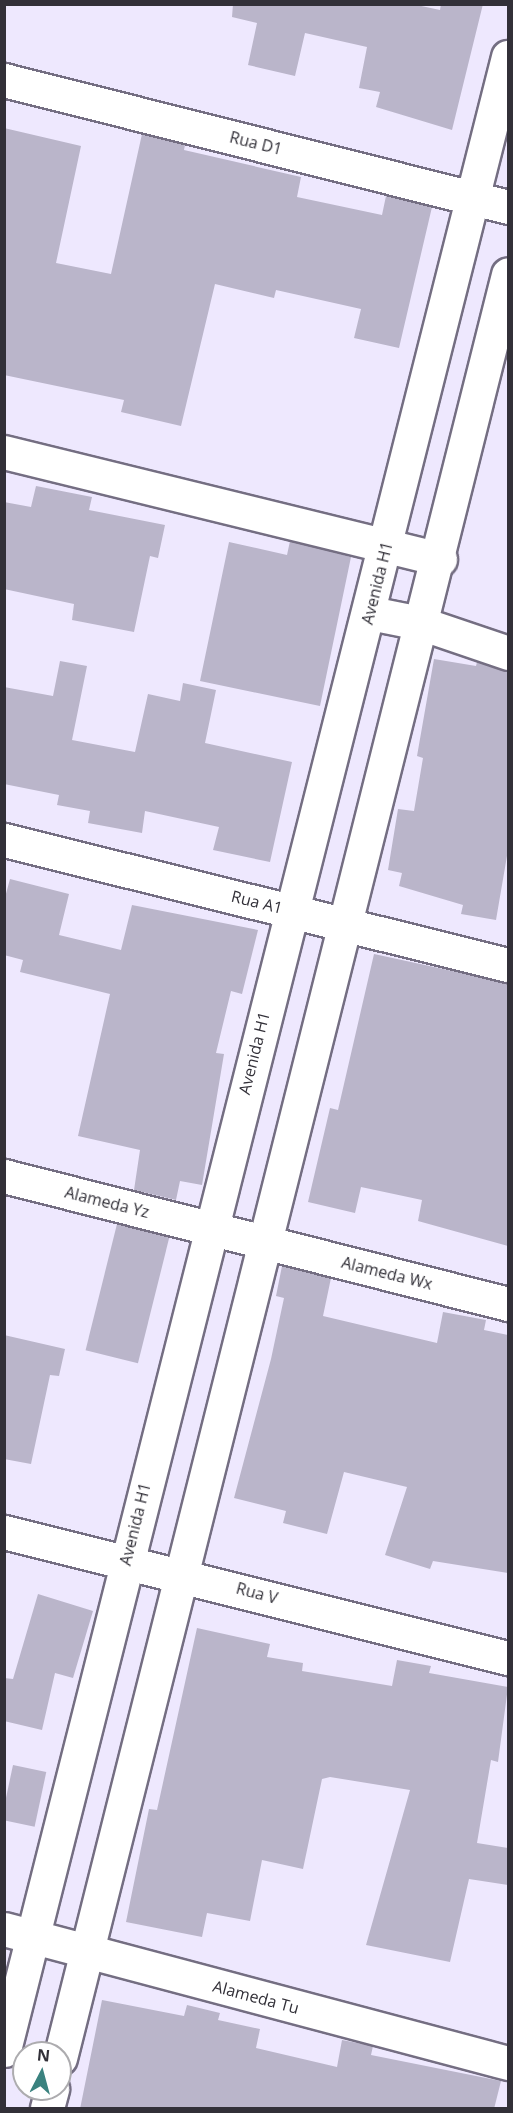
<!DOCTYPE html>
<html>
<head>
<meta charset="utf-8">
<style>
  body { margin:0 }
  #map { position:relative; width:513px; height:2113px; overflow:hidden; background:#eee8fe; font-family:"Open Sans",sans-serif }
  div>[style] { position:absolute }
  .building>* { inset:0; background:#bab5ca; transform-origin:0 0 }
  .roads { filter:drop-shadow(2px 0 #746e82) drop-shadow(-2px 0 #746e82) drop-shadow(0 2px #746e82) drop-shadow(0 -2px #746e82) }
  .minor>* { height:33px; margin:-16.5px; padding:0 16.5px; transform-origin:16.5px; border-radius:16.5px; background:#fff }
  span { translate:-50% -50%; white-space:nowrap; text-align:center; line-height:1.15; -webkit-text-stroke:4.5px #fff; paint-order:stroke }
  .street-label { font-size:16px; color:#323038 }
  .frame { position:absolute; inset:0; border:6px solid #323038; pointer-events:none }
  .north { position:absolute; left:12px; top:2041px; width:60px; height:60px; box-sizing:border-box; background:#fff; border:2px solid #adacaf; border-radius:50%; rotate:6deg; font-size:16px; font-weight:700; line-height:24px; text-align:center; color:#323038 }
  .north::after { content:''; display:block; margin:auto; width:21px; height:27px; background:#3a827f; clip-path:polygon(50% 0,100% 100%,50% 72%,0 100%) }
</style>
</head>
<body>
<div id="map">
  <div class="building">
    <div style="clip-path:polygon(233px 4px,412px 4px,440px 10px,441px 4px,483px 4px,452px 130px,376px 107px,380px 92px,359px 88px,367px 47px,305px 33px,295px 76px,248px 65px,257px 23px,232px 17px)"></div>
    <div style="clip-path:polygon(4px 128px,81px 146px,56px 263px,111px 274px,142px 134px,185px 145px,184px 150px,301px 177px,297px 197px,382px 215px,386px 196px,432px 207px,399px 348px,354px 338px,361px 309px,276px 290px,274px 298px,215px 284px,181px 426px,121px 412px,124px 400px,4px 375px)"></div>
    <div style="clip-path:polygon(36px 486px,92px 497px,89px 510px,165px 525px,158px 558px,150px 556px,134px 632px,72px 620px,74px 604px,4px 589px,4px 502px,31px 507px)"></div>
    <div style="clip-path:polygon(290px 541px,351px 557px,320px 706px,200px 681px,229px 542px,287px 555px)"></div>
    <div style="clip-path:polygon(434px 659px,476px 666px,477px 662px,508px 671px,508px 850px,496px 920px,461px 914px,463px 905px,399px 886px,402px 873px,388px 870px,398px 809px,414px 811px,423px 758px,417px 756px)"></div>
    <div style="clip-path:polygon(60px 661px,87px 666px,72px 740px,135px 752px,148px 694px,180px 701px,183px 683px,216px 690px,205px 743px,292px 762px,270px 862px,213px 850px,219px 827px,145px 811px,142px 833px,88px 823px,90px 811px,57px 805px,59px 795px,4px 784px,4px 687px,53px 696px)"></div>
    <div style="clip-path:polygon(10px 879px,69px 894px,59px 935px,121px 950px,132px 905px,258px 930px,242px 994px,231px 991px,216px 1053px,224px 1054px,202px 1185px,180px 1181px,176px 1200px,134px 1190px,140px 1150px,78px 1136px,110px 994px,20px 972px,23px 960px,4px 955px,4px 901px)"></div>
    <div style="clip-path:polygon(374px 954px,508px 983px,508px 1246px,418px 1221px,422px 1200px,361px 1187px,355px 1213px,308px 1202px,330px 1108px,338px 1110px)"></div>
    <div style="left:117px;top:1224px;width:54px;height:130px;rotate:14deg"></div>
    <div style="clip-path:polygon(282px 1266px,331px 1278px,323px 1316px,437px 1343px,443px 1312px,486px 1320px,484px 1330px,508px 1335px,508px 1573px,433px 1561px,430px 1569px,385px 1555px,407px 1487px,344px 1472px,327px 1534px,283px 1523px,286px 1511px,234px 1498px,271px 1359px,284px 1298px,276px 1296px)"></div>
    <div style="clip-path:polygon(4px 1335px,65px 1349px,59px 1376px,50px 1375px,31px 1464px,4px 1459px)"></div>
    <div style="clip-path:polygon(38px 1594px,93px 1611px,73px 1678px,55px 1673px,42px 1730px,4px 1721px,4px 1678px,13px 1679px)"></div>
    <div style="clip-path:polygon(197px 1628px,270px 1644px,267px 1657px,303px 1663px,302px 1671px,392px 1686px,397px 1660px,431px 1666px,429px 1673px,508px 1687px,498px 1762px,491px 1760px,477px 1843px,508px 1848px,508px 1885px,469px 1879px,450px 1962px,366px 1945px,410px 1790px,330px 1777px,322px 1779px,303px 1869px,262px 1860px,250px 1921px,207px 1913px,202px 1937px,126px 1922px,149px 1809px,157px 1810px)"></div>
    <div style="left:13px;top:1765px;width:34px;height:56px;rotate:12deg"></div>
    <div style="clip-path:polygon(102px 2000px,184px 2016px,187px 2005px,220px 2013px,218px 2020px,260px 2029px,256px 2048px,337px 2067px,342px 2040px,373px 2046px,371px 2055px,501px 2081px,494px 2109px,80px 2109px)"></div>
  </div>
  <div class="roads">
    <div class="minor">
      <div style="left:4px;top:80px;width:520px;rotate:14.14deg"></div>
      <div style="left:4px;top:452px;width:449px;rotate:13.8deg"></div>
      <div style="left:370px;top:613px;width:51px;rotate:11.3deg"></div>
      <div style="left:420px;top:623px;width:93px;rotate:18.8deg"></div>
      <div style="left:4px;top:840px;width:519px;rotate:13.93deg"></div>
      <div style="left:4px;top:1176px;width:520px;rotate:14.25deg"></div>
      <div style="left:4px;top:1532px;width:520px;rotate:14.04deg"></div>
      <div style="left:4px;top:1929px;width:522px;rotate:14.89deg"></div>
      <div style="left:4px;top:2050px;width:2056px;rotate:-75.81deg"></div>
      <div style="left:60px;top:2058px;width:1839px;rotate:-75.9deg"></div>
      <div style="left:47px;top:2108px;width:20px;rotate:-75deg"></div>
    </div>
  </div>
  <div class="street-label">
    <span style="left:256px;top:143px;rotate:14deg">Rua D1</span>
    <span style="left:377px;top:583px;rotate:-76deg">Avenida H1</span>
    <span style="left:257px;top:902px;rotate:14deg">Rua A1</span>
    <span style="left:254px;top:1053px;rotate:-76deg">Avenida H1</span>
    <span style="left:107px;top:1202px;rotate:14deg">Alameda Yz</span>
    <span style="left:387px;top:1273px;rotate:14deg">Alameda Wx</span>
    <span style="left:135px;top:1524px;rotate:-76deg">Avenida H1</span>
    <span style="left:257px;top:1593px;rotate:15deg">Rua V</span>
    <span style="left:256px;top:1997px;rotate:15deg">Alameda Tu</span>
  </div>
  <div class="frame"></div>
  <div class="north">N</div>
</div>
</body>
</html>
